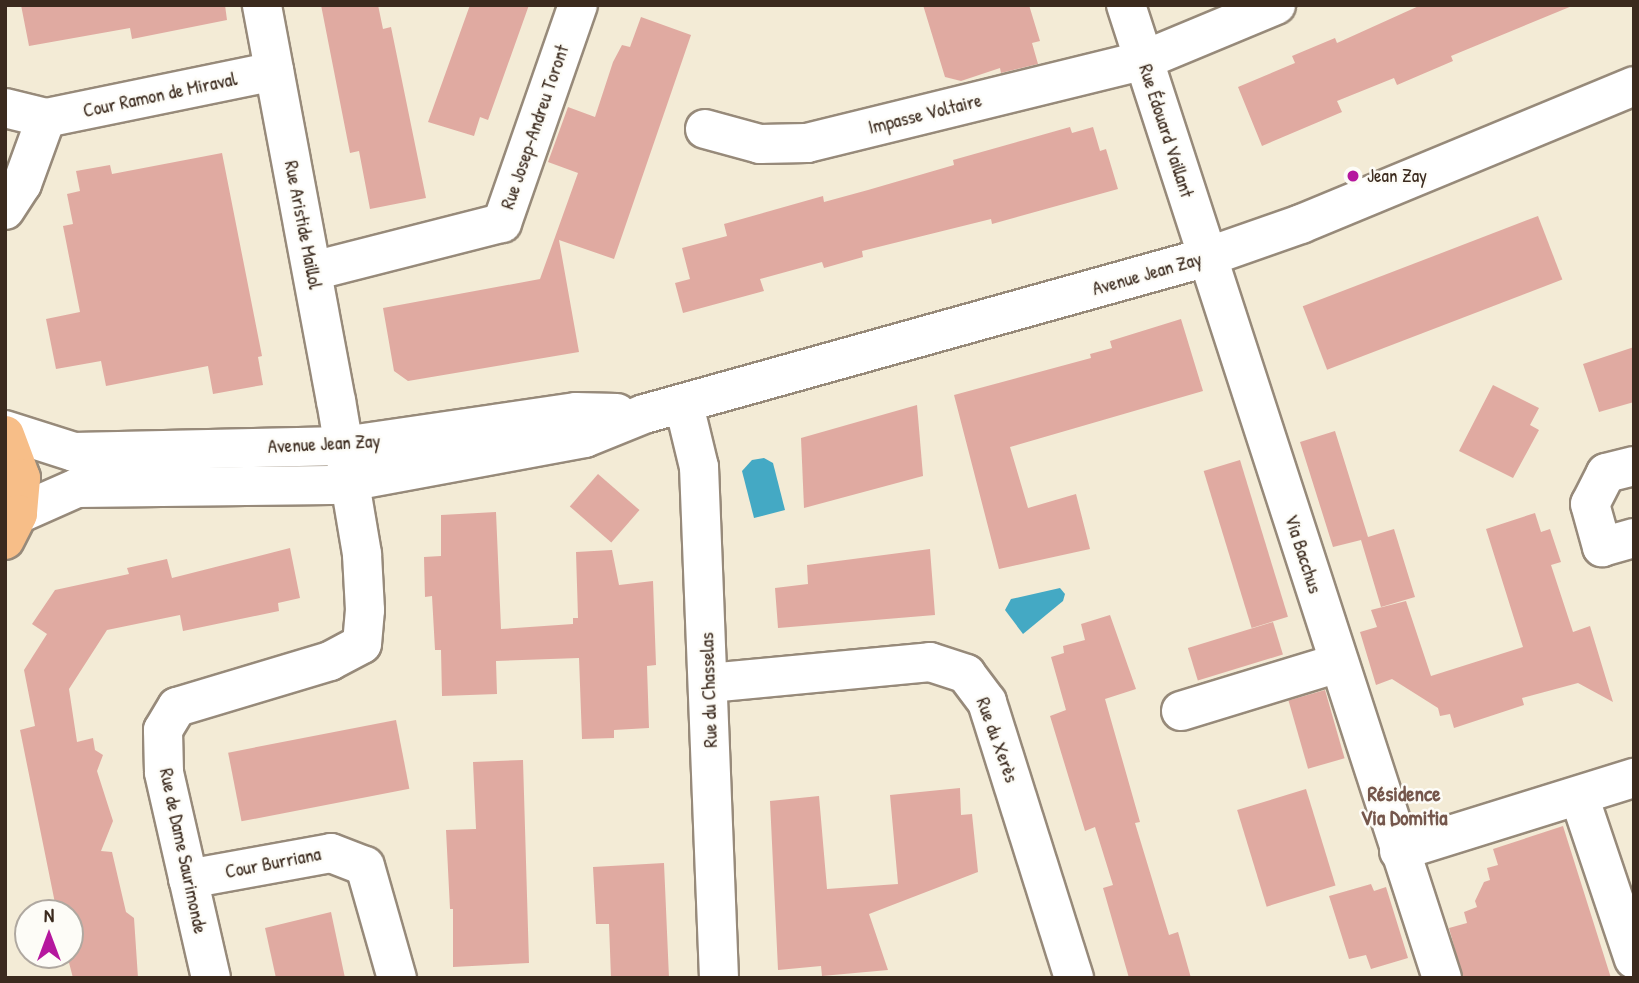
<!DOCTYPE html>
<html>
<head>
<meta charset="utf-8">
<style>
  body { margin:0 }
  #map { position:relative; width:1639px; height:983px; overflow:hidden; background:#f3ebd6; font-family:"Patrick Hand",sans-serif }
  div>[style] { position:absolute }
  .water>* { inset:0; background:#44a9c4 }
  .building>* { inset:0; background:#e0aaa1; transform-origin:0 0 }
  .roads { filter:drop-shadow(2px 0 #978a7a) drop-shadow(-2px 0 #978a7a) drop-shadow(0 2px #978a7a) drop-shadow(0 -2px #978a7a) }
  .minor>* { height:38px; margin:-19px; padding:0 19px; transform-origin:19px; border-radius:19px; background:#fff }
  .major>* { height:38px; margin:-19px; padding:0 19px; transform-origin:19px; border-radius:19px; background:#f7be88 }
  .dots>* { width:19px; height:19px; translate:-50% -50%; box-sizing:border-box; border:4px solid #fdfcf7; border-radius:50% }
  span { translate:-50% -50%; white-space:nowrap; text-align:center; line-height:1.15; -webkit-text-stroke:5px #fdfcf7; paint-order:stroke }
  .street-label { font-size:19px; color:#3b2a1e }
  .poi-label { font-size:19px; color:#3b2a1e }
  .left { translate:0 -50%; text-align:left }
  .neighbourhood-label { font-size:21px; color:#75574c; font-weight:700 }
  .frame { position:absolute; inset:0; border:7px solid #3b2a1e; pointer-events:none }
  .north { position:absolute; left:14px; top:899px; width:70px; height:70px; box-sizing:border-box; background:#fdfcf7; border:2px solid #afa8a0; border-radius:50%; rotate:0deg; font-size:19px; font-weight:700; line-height:28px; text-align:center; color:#3b2a1e }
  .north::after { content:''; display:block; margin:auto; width:24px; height:32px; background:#b5179e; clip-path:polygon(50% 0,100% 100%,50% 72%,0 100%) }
</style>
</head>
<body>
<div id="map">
  <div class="water">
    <div style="clip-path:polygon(764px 458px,773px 463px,785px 510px,754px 518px,742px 471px,752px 460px)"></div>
    <div style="clip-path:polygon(1060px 588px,1065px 594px,1063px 601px,1023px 634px,1005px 610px,1011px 599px)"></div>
  </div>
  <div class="building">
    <div style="clip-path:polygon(21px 5px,225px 5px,227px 20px,132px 39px,130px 28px,29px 46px)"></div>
    <div style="clip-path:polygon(321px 5px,378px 5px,383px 29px,391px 27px,426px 198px,370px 209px,359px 151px,350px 153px)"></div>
    <div style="clip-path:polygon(470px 5px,529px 5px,488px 120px,480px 117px,474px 136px,428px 122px)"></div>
    <div style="clip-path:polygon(923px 5px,1029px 5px,1040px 41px,1032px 43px,1038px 64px,1001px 73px,1000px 68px,961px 81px,945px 77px)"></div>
    <div style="clip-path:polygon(1421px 5px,1572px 6px,1451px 56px,1453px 61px,1397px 85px,1394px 78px,1337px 101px,1342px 112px,1262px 146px,1238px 87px,1295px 63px,1292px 56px,1335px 38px,1337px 43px)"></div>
    <div style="clip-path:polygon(641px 17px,691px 35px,614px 259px,559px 240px,579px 352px,408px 381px,394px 371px,383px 308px,540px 279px,578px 173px,548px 162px,568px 107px,595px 117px,613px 62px,622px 45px,630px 47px)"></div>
    <div style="clip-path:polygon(1070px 127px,1072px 133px,1093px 127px,1100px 151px,1106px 149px,1118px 189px,992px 224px,991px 219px,862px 251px,863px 257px,824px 268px,822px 262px,760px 279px,764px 291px,683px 313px,675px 283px,690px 279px,682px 248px,727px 236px,724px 224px,823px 196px,824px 202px,868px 190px,954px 165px,953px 160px)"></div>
    <div style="clip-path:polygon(222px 153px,262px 356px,258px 357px,263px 385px,213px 394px,208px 366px,106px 386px,101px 361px,56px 369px,46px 319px,80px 312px,63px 226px,73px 224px,67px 194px,80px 191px,76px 171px,110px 165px,112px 174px)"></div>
    <div style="left:1538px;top:216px;width:68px;height:252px;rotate:69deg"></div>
    <div style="clip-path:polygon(1181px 319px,1203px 391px,1010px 447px,1028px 508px,1076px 494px,1090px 549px,999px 569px,954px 395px,1091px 358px,1090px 354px,1112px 348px,1110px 341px)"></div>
    <div style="clip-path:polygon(1634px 347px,1634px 402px,1599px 412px,1583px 364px)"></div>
    <div style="clip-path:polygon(1493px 385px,1539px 408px,1530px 425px,1539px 430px,1513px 478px,1459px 451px)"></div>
    <div style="clip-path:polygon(917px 405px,923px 476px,804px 508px,801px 438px)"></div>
    <div style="clip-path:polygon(1335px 431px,1368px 537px,1394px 529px,1415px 597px,1381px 607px,1361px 540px,1333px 547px,1300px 442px)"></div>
    <div style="left:1240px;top:460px;width:164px;height:38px;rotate:73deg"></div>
    <div style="left:598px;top:474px;width:55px;height:43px;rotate:41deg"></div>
    <div style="clip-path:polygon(496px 512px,501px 629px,573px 624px,573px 618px,578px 618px,576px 552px,612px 550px,619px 585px,653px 581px,656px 665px,647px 666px,649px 728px,614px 730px,614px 738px,582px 739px,579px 658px,496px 661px,497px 694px,442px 696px,441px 650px,435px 650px,432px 596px,425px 597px,424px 557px,441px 556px,441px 515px)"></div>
    <div style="clip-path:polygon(1535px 513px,1541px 532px,1550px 529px,1561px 562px,1551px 565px,1573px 632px,1590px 626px,1613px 702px,1578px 683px,1522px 698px,1524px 705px,1454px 728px,1450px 714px,1440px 716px,1438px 708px,1392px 679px,1376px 685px,1360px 632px,1377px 627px,1371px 610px,1406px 601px,1431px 676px,1523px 647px,1486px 529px)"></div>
    <div style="clip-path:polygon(290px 548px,300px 598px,278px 603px,279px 611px,183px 631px,180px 615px,107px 630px,69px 689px,77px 742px,93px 738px,95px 750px,103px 755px,97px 771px,113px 821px,101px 851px,112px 852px,126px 912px,134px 918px,138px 978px,73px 978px,67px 955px,70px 913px,57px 913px,20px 730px,35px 726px,24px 670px,47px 634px,32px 624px,55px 590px,129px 574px,127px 568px,167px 559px,172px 578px)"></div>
    <div style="clip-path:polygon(930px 549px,935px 615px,778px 628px,775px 588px,808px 584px,807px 565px)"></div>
    <div style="clip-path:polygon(1110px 615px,1136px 689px,1105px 699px,1140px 822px,1135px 823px,1169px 935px,1178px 932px,1191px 978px,1129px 978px,1103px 888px,1113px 885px,1095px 827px,1085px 831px,1050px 716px,1066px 710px,1051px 657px,1064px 653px,1063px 646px,1085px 640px,1081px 624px)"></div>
    <div style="left:1273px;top:622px;width:34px;height:89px;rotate:73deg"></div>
    <div style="left:1325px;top:690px;width:71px;height:38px;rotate:74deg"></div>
    <div style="left:396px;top:720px;width:70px;height:171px;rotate:79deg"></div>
    <div style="clip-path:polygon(523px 760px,529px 963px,453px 967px,453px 909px,450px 909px,446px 830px,476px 829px,473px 762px)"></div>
    <div style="clip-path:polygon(960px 788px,961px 815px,972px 814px,978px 872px,869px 914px,888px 970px,822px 976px,821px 966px,778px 970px,770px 801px,819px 796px,827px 889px,898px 884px,890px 795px)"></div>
    <div style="left:1306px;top:789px;width:101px;height:72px;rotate:73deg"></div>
    <div style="clip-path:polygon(1563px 826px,1611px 978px,1463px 978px,1449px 928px,1467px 923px,1464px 912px,1477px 907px,1475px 901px,1484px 882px,1490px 880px,1487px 868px,1498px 865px,1493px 849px)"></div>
    <div style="clip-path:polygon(664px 863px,669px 978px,611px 978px,609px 924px,596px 924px,593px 867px)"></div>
    <div style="clip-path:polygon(1371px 884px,1374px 891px,1386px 887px,1408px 958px,1371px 969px,1366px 955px,1349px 959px,1329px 896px)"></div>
    <div style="clip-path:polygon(331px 912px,345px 978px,276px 978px,265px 928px)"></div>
  </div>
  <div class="roads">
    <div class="minor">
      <div style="left:1126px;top:5px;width:1023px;rotate:72.01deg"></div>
      <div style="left:5px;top:108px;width:42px;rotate:13.7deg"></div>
      <div style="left:46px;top:118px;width:233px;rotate:-11.6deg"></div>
      <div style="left:705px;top:129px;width:57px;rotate:15.3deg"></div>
      <div style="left:760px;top:144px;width:47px;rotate:-1.2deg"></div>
      <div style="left:807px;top:143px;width:347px;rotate:-13.8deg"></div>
      <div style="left:1144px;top:60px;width:143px;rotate:-22.6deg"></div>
      <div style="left:5px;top:210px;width:31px;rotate:-57deg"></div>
      <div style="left:22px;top:184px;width:70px;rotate:-70deg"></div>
      <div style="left:313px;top:271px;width:195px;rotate:-14.3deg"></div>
      <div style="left:502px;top:223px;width:231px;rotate:-70.8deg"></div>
      <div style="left:684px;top:405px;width:64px;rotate:76.4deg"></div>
      <div style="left:699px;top:467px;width:511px;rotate:87.76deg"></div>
      <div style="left:5px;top:430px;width:72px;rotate:17.7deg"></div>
      <div style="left:74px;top:452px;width:269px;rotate:-1.3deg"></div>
      <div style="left:343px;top:446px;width:235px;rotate:-8.3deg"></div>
      <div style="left:576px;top:412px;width:41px;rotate:1.4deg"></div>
      <div style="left:1634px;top:466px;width:29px;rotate:166deg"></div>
      <div style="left:1606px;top:473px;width:35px;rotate:117deg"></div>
      <div style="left:1590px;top:504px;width:45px;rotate:74.4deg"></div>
      <div style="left:1602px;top:547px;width:33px;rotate:-16deg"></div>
      <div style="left:18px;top:514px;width:64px;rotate:-23.8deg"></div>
      <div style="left:77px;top:488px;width:254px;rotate:-0.7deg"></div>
      <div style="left:331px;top:485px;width:258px;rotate:-10.5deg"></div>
      <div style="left:585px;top:438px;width:64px;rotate:-22.1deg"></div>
      <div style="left:644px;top:414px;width:584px;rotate:-15.58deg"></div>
      <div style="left:1207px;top:257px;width:100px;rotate:-19.3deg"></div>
      <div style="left:1301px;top:224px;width:360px;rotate:-22.5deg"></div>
      <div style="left:709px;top:683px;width:222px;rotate:-5.4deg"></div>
      <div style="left:930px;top:662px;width:38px;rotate:18deg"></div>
      <div style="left:966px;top:674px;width:35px;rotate:53deg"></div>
      <div style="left:987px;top:702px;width:289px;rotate:72.5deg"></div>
      <div style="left:1181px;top:711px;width:164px;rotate:-17deg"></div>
      <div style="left:1579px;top:796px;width:172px;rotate:71.4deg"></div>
      <div style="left:1399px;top:851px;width:246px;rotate:-17.3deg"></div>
      <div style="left:188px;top:879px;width:145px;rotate:-10.3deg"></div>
      <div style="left:331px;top:853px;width:36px;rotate:21deg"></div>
      <div style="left:365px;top:866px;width:116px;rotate:74.1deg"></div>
      <div style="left:211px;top:978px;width:211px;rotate:-102.9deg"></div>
      <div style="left:164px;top:772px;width:42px;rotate:-91.4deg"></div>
      <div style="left:163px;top:730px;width:27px;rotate:-59deg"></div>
      <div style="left:177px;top:707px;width:160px;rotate:-16.7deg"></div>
      <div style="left:330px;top:661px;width:36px;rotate:-28deg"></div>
      <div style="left:362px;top:644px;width:34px;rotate:-85deg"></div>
      <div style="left:365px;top:610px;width:56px;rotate:-93.1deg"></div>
      <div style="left:362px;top:554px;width:155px;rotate:-99.6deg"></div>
      <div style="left:336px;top:401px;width:403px;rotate:-100.6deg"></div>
    </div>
    <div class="major">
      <div style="left:5px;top:435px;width:46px;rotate:69.6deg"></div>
      <div style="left:21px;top:478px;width:36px;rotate:95deg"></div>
      <div style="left:18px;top:514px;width:29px;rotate:117deg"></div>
    </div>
  </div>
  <div class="dots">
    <div style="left:1353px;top:176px;background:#b5179e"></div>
  </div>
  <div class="street-label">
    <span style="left:160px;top:95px;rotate:-12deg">Cour Ramon de Miraval</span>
    <span style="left:925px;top:114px;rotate:-14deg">Impasse Voltaire</span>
    <span style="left:535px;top:127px;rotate:-71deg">Rue Josep-Andreu Toront</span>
    <span style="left:1166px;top:131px;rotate:72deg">Rue Édouard Vaillant</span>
    <span style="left:303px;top:225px;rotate:79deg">Rue Aristide Maillol</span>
    <span style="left:1147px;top:274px;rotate:-16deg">Avenue Jean Zay</span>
    <span style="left:324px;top:444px;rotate:-3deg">Avenue Jean Zay</span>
    <span style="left:1303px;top:554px;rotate:72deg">Via Bacchus</span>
    <span style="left:709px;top:690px;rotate:-92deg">Rue du Chasselas</span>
    <span style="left:997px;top:740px;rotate:70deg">Rue du Xerès</span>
    <span style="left:183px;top:851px;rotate:78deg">Rue de Dame Saurimonde</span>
    <span style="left:273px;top:863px;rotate:-11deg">Cour Burriana</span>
  </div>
  <div class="poi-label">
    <span class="left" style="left:1367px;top:176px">Jean Zay</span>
  </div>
  <div class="neighbourhood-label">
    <span style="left:1404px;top:806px">Résidence<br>Via Domitia</span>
  </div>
  <div class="frame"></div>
  <div class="north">N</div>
</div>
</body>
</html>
